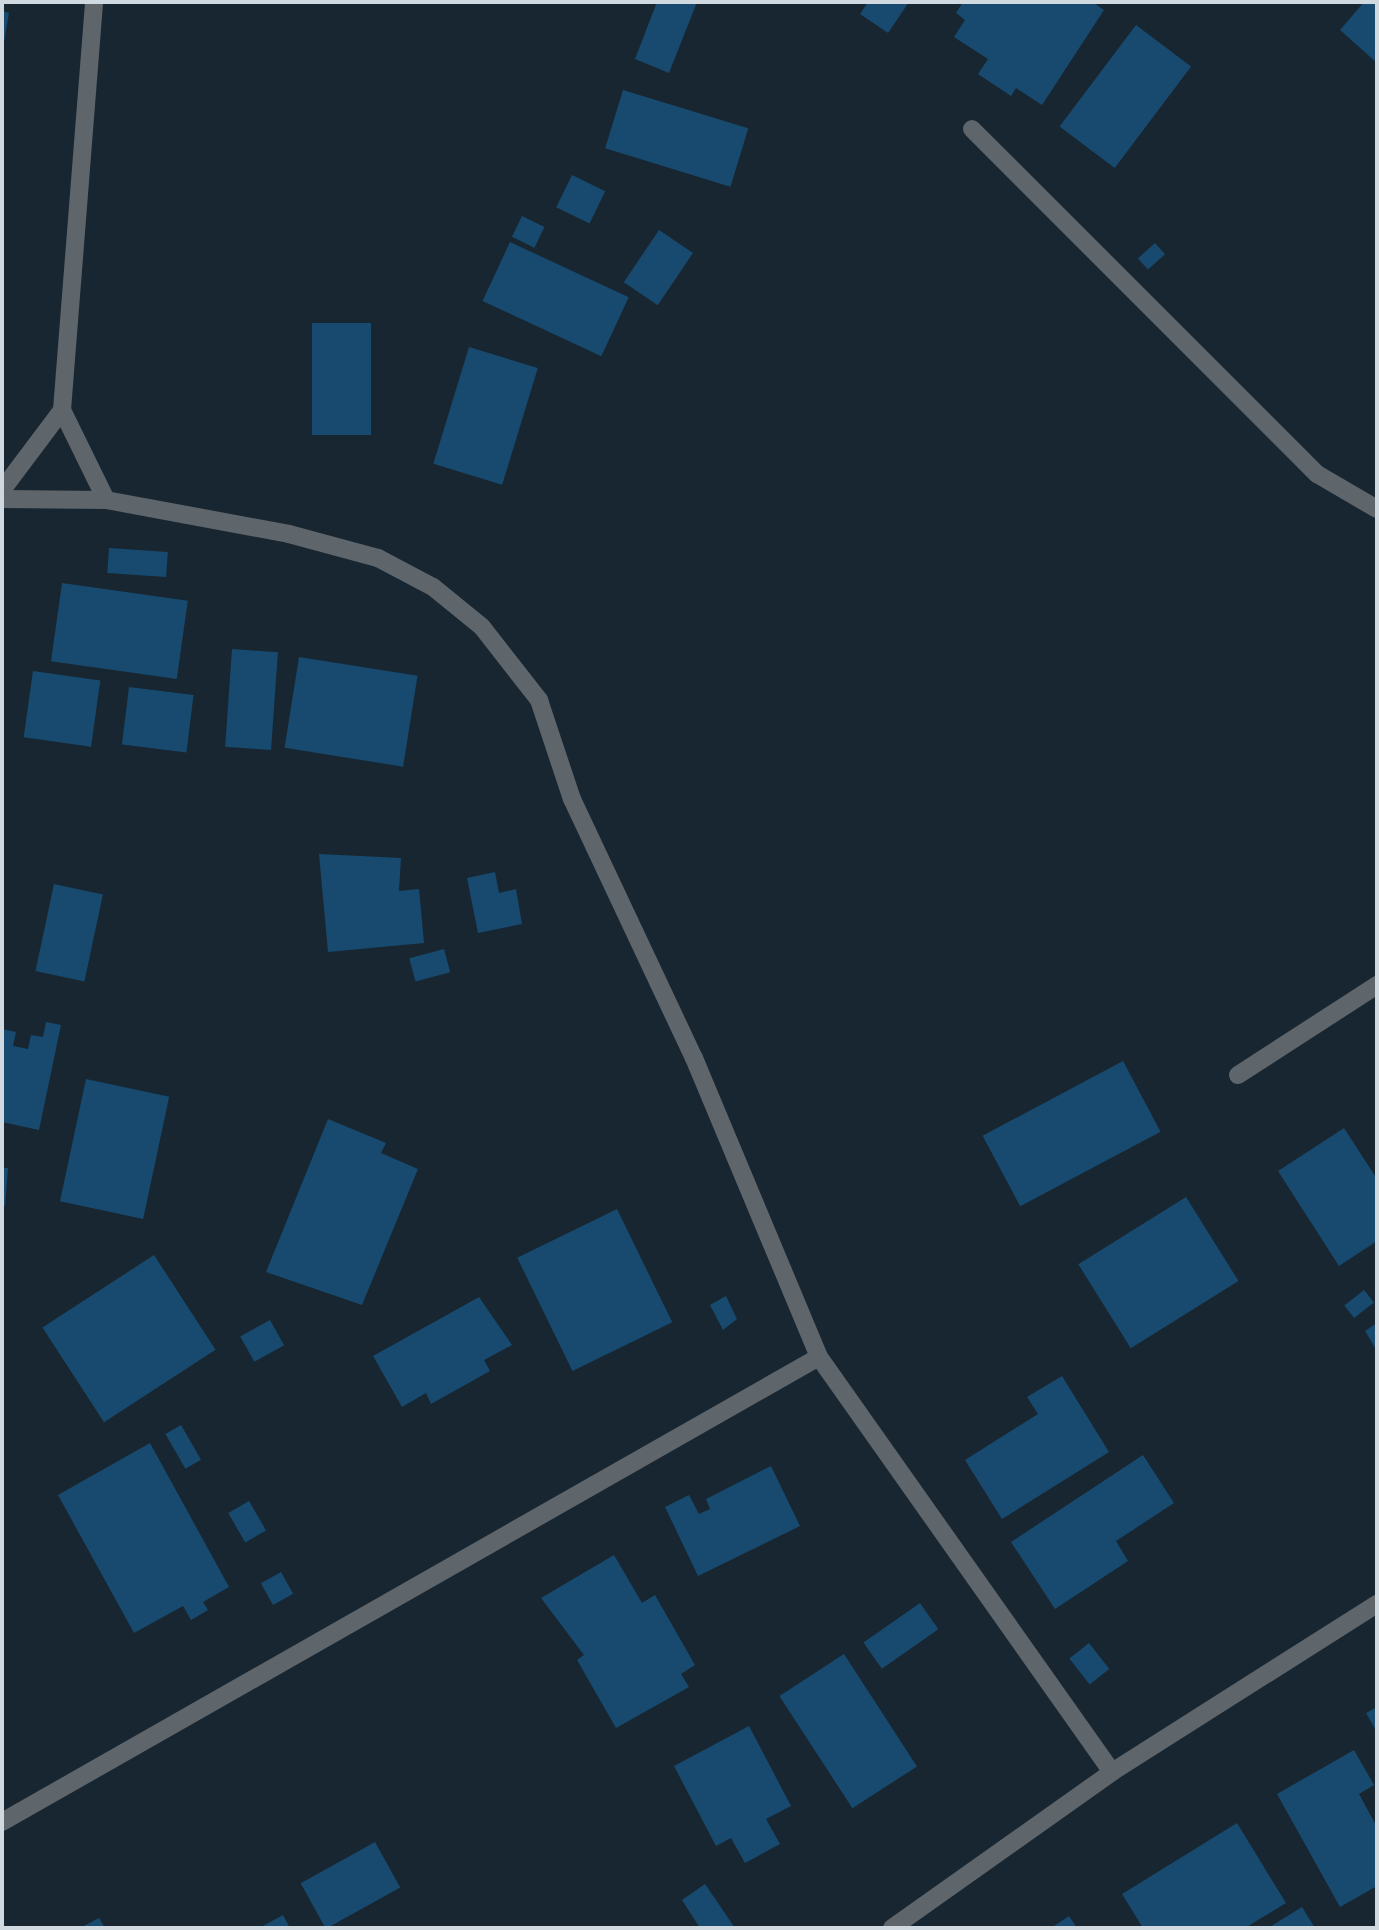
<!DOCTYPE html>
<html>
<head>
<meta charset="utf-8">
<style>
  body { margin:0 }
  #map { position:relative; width:1379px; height:1930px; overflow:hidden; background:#182631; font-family:"Titillium Web",sans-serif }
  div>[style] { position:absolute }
  .building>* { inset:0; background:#174a6e; transform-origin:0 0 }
  .minor>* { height:18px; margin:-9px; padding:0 9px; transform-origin:9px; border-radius:9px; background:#5e656b }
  span { translate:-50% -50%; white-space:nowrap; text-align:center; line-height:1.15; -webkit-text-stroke:5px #080e13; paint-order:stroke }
  .frame { position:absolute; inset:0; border:4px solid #d0d9e0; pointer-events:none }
</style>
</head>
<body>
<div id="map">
  <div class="building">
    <div style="clip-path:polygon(657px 2px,697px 2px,669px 73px,635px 59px)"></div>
    <div style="clip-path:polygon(868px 2px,909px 2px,888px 33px,860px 14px)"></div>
    <div style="clip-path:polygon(963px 2px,1092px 2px,1104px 10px,1042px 105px,1016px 88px,1011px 96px,978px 74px,988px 59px,954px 37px,965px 20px,956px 13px)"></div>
    <div style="clip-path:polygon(1364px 2px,1377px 2px,1377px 63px,1340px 30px)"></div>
    <div style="clip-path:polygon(2px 11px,9px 13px,4px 42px,2px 42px)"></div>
    <div style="left:1136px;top:25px;width:69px;height:127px;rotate:37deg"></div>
    <div style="left:623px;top:90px;width:131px;height:61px;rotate:17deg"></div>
    <div style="left:572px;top:175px;width:37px;height:36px;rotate:26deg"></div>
    <div style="left:522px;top:216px;width:25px;height:23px;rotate:26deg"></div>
    <div style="left:659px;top:230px;width:41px;height:63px;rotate:34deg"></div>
    <div style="left:510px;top:242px;width:131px;height:65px;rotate:25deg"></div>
    <div style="left:1155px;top:243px;width:15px;height:23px;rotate:48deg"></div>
    <div style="left:312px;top:323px;width:59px;height:112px"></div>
    <div style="left:469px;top:347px;width:72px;height:122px;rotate:17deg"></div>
    <div style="left:109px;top:548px;width:59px;height:25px;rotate:4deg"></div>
    <div style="left:62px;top:583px;width:127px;height:79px;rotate:8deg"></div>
    <div style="left:232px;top:649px;width:46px;height:98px;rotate:4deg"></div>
    <div style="left:299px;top:657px;width:120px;height:92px;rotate:9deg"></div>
    <div style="left:33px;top:671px;width:68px;height:67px;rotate:8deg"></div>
    <div style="left:129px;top:687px;width:65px;height:58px;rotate:7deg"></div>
    <div style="clip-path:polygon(319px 854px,401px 858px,399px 891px,419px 889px,424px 943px,328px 952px)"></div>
    <div style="clip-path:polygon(495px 872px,499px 893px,516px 889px,522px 924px,478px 933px,467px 878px)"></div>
    <div style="left:54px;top:884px;width:50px;height:89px;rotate:12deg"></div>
    <div style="left:444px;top:949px;width:24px;height:36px;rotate:75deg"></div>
    <div style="clip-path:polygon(46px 1022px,61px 1025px,39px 1130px,2px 1122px,2px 1029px,16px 1032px,13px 1046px,28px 1049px,31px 1035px,43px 1037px)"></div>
    <div style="left:1123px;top:1061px;width:80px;height:159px;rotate:62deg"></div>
    <div style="left:86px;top:1079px;width:85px;height:125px;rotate:12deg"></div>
    <div style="clip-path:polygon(328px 1119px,386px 1143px,381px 1153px,418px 1169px,362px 1305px,266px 1272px)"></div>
    <div style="clip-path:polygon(1344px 1128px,1377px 1179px,1377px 1241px,1339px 1266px,1278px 1171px)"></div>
    <div style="clip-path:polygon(2px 1168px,8px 1168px,5px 1206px,2px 1206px)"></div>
    <div style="left:1186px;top:1197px;width:99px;height:127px;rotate:58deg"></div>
    <div style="left:617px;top:1209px;width:126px;height:111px;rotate:64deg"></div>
    <div style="left:154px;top:1255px;width:113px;height:133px;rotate:57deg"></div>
    <div style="left:1364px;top:1290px;width:16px;height:25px;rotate:52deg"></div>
    <div style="clip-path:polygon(726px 1296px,737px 1319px,723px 1330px,710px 1305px)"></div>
    <div style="clip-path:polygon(479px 1297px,512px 1345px,484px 1360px,490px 1371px,431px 1404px,426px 1393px,402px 1407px,373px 1356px)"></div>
    <div style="left:270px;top:1320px;width:29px;height:34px;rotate:61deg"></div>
    <div style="clip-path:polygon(1377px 1323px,1377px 1351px,1365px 1331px)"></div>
    <div style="clip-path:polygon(1062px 1376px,1109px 1452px,1002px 1519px,965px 1460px,1038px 1414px,1027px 1397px)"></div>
    <div style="left:181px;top:1425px;width:40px;height:18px;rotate:60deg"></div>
    <div style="clip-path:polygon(150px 1443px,229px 1587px,203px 1602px,208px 1610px,191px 1620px,183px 1606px,134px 1633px,58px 1495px)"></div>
    <div style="clip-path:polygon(1143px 1455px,1174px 1503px,1116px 1541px,1128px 1561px,1055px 1609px,1011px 1542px)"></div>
    <div style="clip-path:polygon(771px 1466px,800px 1526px,698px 1576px,665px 1507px,689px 1495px,699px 1514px,710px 1509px,706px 1499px)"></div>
    <div style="left:249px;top:1501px;width:34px;height:24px;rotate:60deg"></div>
    <div style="clip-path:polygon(614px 1555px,642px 1603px,655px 1595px,695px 1665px,681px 1674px,689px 1687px,616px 1728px,577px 1660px,584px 1655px,541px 1598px)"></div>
    <div style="left:281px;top:1572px;width:25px;height:23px;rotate:61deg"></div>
    <div style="left:920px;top:1603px;width:32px;height:69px;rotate:55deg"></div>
    <div style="left:1089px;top:1643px;width:33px;height:25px;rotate:52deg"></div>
    <div style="left:844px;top:1654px;width:134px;height:77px;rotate:57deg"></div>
    <div style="clip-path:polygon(1377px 1707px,1377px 1732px,1366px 1713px)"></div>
    <div style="clip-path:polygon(749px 1726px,791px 1806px,766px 1819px,780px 1844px,745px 1863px,731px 1838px,716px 1846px,674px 1766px)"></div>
    <div style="clip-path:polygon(1354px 1750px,1374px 1785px,1359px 1794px,1377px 1827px,1377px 1886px,1340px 1907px,1277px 1794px)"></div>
    <div style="clip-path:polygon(1237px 1823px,1286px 1903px,1245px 1928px,1143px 1928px,1122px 1894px)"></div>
    <div style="left:375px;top:1842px;width:52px;height:85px;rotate:61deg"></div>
    <div style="clip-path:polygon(705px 1884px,735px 1928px,700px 1928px,682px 1900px)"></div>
    <div style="clip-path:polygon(1302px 1907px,1315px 1928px,1268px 1928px)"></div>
    <div style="clip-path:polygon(283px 1915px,290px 1928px,259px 1928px)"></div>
    <div style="clip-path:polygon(1069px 1916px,1077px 1928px,1051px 1928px)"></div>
    <div style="clip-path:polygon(99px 1918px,105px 1928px,80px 1928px)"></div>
  </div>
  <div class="minor">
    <div style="left:972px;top:129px;width:488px;rotate:45deg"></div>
    <div style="left:1317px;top:474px;width:69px;rotate:30.3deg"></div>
    <div style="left:62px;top:410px;width:100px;rotate:63.9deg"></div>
    <div style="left:2px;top:490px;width:100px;rotate:-53.1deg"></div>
    <div style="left:62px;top:410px;width:409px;rotate:-85.5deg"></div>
    <div style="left:2px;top:499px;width:104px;rotate:0.6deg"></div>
    <div style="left:106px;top:500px;width:186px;rotate:10.5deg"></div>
    <div style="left:289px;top:534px;width:92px;rotate:15.1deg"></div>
    <div style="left:378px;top:558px;width:62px;rotate:27.8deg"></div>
    <div style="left:433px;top:587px;width:63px;rotate:39.2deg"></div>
    <div style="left:482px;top:627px;width:93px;rotate:52deg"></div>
    <div style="left:539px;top:700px;width:104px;rotate:71.6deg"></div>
    <div style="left:572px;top:799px;width:286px;rotate:64.8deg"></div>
    <div style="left:694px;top:1058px;width:324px;rotate:67.3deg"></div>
    <div style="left:819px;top:1357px;width:508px;rotate:54.78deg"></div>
    <div style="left:1238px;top:1075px;width:166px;rotate:-32.9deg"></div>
    <div style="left:2px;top:1822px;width:940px;rotate:-29.65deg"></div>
    <div style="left:892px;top:1928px;width:270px;rotate:-35.3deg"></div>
    <div style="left:1112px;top:1772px;width:314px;rotate:-32.4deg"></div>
  </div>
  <div class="frame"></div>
</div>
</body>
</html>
